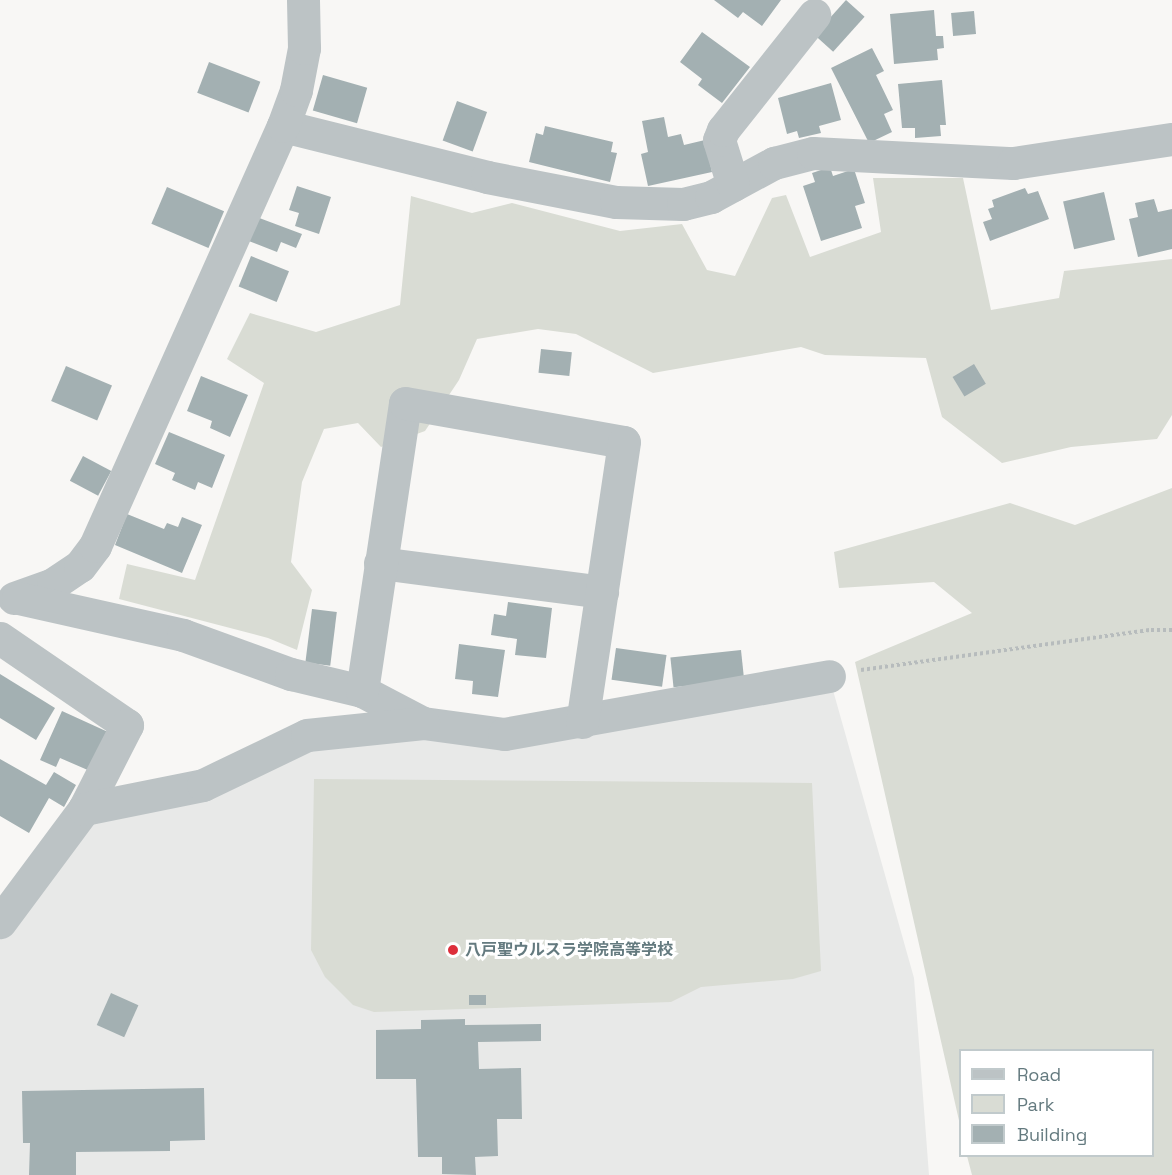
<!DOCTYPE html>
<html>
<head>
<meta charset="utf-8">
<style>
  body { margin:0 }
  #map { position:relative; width:1172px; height:1175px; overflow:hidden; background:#f8f7f5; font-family:"Space Grotesk","Noto Sans JP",sans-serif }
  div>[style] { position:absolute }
  .built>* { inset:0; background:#e8e9e8 }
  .green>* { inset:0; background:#d9dcd4 }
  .building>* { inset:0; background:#a3b0b2; transform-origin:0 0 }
  .path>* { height:4px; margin-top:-2px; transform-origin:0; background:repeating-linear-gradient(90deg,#b7bcbd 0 3px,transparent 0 6px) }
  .minor>* { height:33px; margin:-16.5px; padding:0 16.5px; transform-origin:16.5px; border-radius:16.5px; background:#bcc3c5 }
  .dots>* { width:16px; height:16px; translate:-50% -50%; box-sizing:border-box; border:3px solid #fff; border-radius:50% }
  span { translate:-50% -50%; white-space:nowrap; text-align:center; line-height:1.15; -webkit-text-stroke:6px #fff; paint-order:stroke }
  .poi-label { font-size:16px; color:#647a7f; font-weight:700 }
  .left { translate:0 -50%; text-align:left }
  .legend { position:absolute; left:959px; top:1049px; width:195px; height:108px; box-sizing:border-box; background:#fff; border:2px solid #c1cacc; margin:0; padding:8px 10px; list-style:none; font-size:18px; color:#647a7f }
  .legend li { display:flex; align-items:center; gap:12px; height:30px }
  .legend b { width:30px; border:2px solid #c1cacc }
</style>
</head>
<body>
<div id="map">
  <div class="built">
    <div style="clip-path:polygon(829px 676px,914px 978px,929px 1175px,0 1175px,0 922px,84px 809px,307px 735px,504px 734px)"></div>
  </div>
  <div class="green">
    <div style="clip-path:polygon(873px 178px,963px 178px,991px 310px,1059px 298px,1064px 271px,1172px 259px,1172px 415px,1157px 439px,1071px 447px,1002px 463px,942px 417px,926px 358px,825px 355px,801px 347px,653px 373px,576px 334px,538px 329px,477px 339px,459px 380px,425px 431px,381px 447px,358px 423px,324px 429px,302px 482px,291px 562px,312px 590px,297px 650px,268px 638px,119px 599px,127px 564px,195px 580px,264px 383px,227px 359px,250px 313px,316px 332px,400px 305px,411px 196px,472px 213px,512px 203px,620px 231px,682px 224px,707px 270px,735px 276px,772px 198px,786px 195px,810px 257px,881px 232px)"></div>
    <div style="clip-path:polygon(1172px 488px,1172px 1175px,972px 1175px,967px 1156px,1152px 1156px,1152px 1050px,960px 1050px,960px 1125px,855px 662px,972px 613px,934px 582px,839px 588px,834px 552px,1010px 503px,1075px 525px)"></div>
    <div style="clip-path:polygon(314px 779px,812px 783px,821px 971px,793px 979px,701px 987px,671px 1002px,374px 1012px,353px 1005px,325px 977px,311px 950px)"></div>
  </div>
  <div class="building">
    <div style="clip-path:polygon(714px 0,781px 0,762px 26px,743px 12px,738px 18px)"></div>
    <div style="left:846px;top:0;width:25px;height:47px;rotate:42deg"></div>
    <div style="clip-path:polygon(934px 10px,936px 36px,943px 36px,944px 48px,937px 49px,938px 60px,894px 64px,890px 14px)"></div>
    <div style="left:974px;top:11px;width:23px;height:23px;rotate:85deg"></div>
    <div style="clip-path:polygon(702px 32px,750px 67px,722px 103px,698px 85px,702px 79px,680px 62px)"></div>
    <div style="clip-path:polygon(872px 48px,884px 71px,876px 75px,893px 110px,884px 114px,892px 132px,869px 143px,831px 68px)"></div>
    <div style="left:209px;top:62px;width:55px;height:33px;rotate:21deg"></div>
    <div style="left:323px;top:75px;width:46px;height:37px;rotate:16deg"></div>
    <div style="clip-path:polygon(942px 80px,946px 125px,940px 125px,941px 136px,915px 138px,915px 128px,902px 128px,898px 84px)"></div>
    <div style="clip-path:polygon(831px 83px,841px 120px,819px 126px,821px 133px,799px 138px,797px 131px,787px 134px,778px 98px)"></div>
    <div style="left:457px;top:101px;width:32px;height:42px;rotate:20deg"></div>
    <div style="clip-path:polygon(664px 117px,668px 137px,681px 134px,684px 145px,705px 140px,712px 172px,648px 186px,641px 154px,648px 152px,642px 121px)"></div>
    <div style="clip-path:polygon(545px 126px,613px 142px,611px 152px,617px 153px,610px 182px,529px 162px,536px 133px,543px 135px)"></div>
    <div style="clip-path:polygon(830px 167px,833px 176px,854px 169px,865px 203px,855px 206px,862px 228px,821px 241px,803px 186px,815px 182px,812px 173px)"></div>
    <div style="clip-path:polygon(297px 186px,331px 197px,319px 234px,295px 226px,299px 213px,289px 210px)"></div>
    <div style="left:167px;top:187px;width:62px;height:40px;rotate:23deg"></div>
    <div style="clip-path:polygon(1025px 188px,1028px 194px,1038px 191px,1049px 219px,990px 241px,983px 222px,992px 219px,988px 209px,994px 207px,992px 200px)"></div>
    <div style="left:1104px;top:192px;width:49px;height:42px;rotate:77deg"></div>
    <div style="clip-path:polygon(1154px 199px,1158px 212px,1172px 209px,1172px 249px,1138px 257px,1129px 219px,1138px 217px,1135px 203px)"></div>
    <div style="clip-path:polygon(254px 216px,302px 234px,296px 248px,281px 242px,277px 252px,246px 240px)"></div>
    <div style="left:251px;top:256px;width:41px;height:33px;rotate:22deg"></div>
    <div style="left:541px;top:349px;width:31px;height:24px;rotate:6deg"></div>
    <div style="left:974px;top:364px;width:23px;height:25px;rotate:59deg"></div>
    <div style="left:66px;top:366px;width:50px;height:38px;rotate:23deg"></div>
    <div style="clip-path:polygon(201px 376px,248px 395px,230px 437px,210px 428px,212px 421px,187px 411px)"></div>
    <div style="clip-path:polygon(169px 432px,225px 455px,212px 488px,198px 482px,195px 490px,172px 480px,175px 473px,155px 464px)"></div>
    <div style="left:83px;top:456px;width:32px;height:28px;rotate:28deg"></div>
    <div style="clip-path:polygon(127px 514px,164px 529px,167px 523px,178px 527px,182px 517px,202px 525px,182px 573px,115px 545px)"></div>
    <div style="clip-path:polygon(508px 602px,552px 608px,546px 658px,515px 655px,517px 639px,491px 635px,494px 614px,506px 616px)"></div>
    <div style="left:312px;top:609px;width:25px;height:54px;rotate:7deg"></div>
    <div style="clip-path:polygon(459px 644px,505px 650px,498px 697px,472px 694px,473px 681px,455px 679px)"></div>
    <div style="left:616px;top:648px;width:51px;height:32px;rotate:8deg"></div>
    <div style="left:741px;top:650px;width:30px;height:71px;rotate:84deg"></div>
    <div style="clip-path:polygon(0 674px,55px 708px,36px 740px,0 718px)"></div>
    <div style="clip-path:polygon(62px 711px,108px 732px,90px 771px,60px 758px,56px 767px,40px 760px)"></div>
    <div style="clip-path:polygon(0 759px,46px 785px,54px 772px,76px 785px,64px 807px,49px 798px,29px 833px,0 816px)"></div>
    <div style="left:111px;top:993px;width:30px;height:35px;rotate:24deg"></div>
    <div style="left:469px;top:995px;width:17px;height:10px"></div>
    <div style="clip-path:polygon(465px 1019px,465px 1025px,541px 1024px,541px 1041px,478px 1042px,479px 1069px,521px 1068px,522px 1119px,497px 1119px,498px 1156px,475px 1157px,476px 1175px,442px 1174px,442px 1157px,418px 1157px,416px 1079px,376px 1079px,376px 1030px,421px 1029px,421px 1020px)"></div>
    <div style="clip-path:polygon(204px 1088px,205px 1140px,170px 1141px,170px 1151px,76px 1152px,76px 1175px,29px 1175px,30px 1143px,23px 1143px,22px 1091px)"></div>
  </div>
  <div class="path">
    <div style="left:861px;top:670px;width:293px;rotate:-7.9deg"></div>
    <div style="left:1151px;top:630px;width:21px"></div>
  </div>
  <div class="minor">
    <div style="left:283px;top:126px;width:210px;rotate:14deg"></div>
    <div style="left:487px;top:177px;width:131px;rotate:11deg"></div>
    <div style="left:616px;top:202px;width:67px;rotate:1.7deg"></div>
    <div style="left:683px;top:204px;width:29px;rotate:-14deg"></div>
    <div style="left:711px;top:197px;width:72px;rotate:-28.4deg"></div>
    <div style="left:774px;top:163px;width:40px;rotate:-14.4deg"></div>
    <div style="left:813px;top:153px;width:200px;rotate:2.9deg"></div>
    <div style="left:1013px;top:163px;width:161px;rotate:-8.6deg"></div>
    <div style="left:733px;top:185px;width:47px;rotate:-107.3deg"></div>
    <div style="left:719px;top:140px;width:11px;rotate:-68deg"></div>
    <div style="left:723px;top:130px;width:147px;rotate:-51.6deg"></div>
    <div style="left:380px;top:563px;width:224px;rotate:7.4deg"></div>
    <div style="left:14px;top:598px;width:41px;rotate:-19.7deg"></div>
    <div style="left:53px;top:584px;width:32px;rotate:-34deg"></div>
    <div style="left:80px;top:566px;width:25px;rotate:-53deg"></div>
    <div style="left:95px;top:546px;width:460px;rotate:-65.9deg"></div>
    <div style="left:283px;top:126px;width:38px;rotate:-70deg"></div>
    <div style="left:296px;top:90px;width:43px;rotate:-79.2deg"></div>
    <div style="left:304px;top:48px;width:48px;rotate:-91.2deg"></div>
    <div style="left:18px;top:598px;width:169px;rotate:12.6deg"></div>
    <div style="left:183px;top:635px;width:115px;rotate:19.9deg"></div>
    <div style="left:291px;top:674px;width:73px;rotate:13.5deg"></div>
    <div style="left:362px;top:691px;width:69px;rotate:27.7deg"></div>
    <div style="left:423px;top:723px;width:82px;rotate:7.7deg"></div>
    <div style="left:504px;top:734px;width:330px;rotate:-10.1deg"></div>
    <div style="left:0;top:638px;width:154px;rotate:34.4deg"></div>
    <div style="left:127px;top:725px;width:94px;rotate:117.1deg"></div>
    <div style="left:84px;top:809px;width:141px;rotate:126.6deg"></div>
    <div style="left:362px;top:691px;width:291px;rotate:-81.5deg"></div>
    <div style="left:405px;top:403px;width:222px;rotate:10.1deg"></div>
    <div style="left:624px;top:442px;width:283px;rotate:98.5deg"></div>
    <div style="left:84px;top:809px;width:121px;rotate:-11.4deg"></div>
    <div style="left:203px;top:785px;width:115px;rotate:-25.7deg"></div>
    <div style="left:307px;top:735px;width:117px;rotate:-5.9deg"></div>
  </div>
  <div class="dots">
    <div style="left:453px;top:950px;background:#dd2f3b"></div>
  </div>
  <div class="poi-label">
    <span class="left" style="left:465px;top:950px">八戸聖ウルスラ学院高等学校</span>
  </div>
  <ul class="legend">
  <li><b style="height:8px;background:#bcc3c5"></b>Road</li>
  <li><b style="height:16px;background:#d9dcd4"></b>Park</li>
  <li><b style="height:16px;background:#a3b0b2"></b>Building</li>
  </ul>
</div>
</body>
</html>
